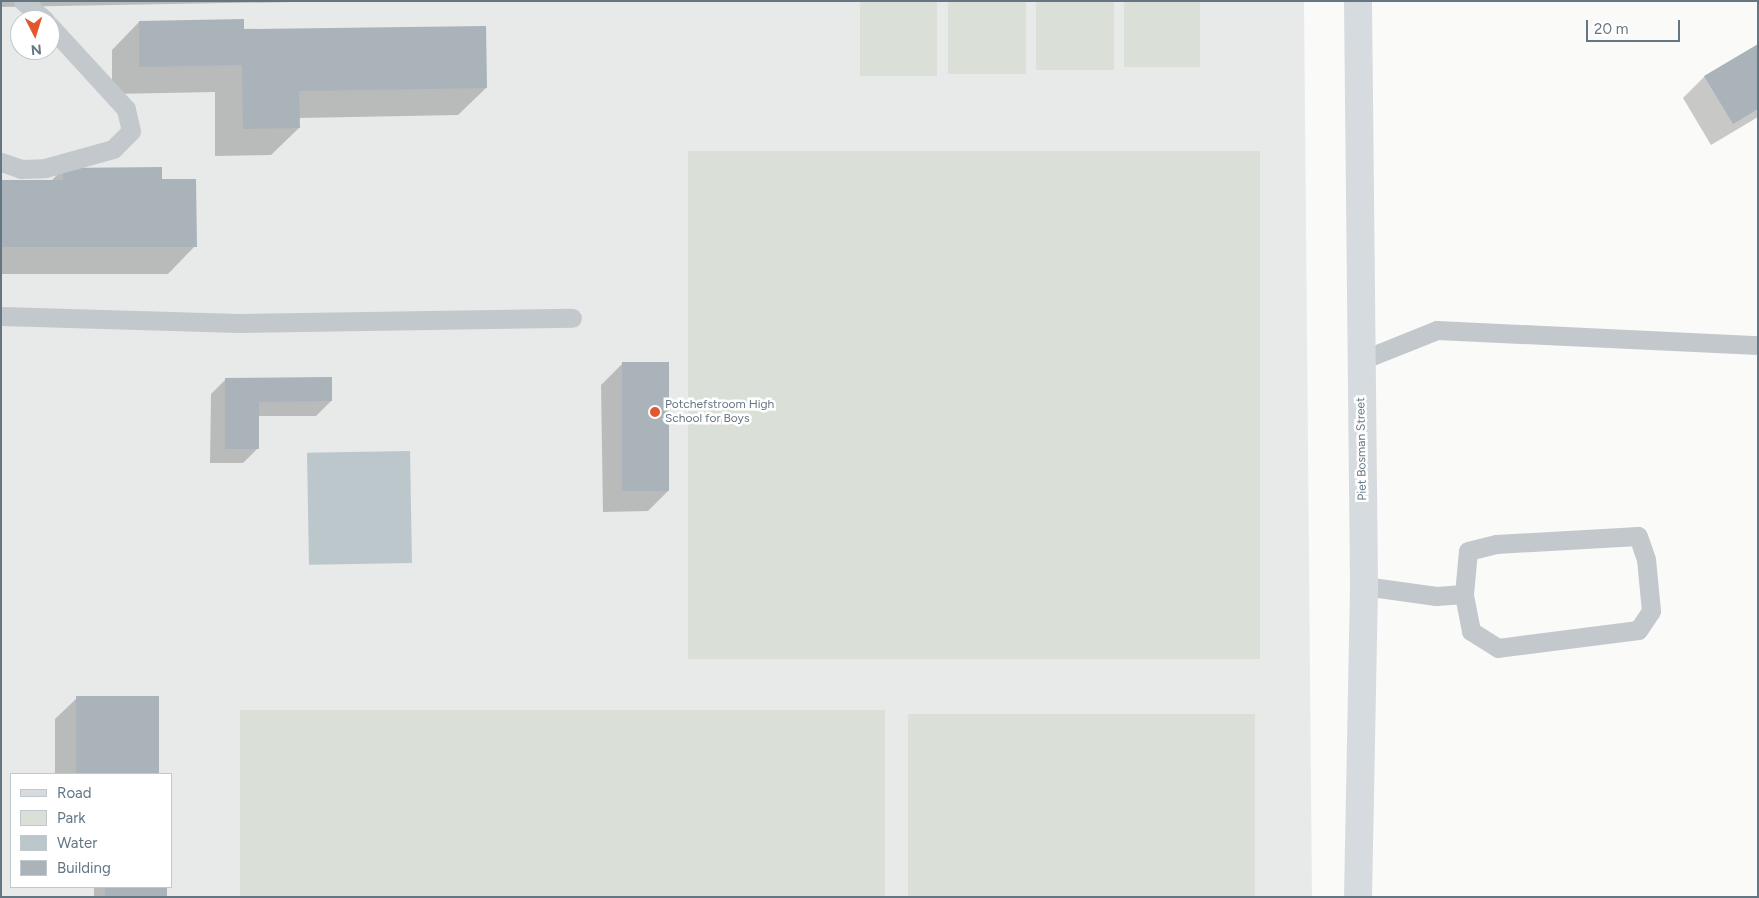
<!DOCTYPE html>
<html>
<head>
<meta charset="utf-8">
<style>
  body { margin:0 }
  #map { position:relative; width:1759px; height:898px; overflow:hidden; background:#fafaf8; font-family:Figtree,sans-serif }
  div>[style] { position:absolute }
  .built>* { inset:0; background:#e8e9e9 }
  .green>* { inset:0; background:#dadfd7; transform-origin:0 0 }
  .water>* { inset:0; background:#bbc7cb; transform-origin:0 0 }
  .shadow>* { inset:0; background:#0003; transform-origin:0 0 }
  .building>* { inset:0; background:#aab3b9; transform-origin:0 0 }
  .lane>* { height:19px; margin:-9.5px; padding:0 9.5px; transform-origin:9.5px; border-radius:9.5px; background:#c3c8cc }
  .secondary>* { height:28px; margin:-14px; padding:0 14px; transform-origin:14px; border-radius:14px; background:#d6dbdf }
  .dots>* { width:14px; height:14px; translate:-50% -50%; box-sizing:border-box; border:2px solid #fff; border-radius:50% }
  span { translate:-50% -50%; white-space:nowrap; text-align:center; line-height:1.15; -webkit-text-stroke:5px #fff; paint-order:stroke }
  .poi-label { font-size:12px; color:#657683 }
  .left { translate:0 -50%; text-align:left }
  .street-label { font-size:12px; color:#657683 }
  .frame { position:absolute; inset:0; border:2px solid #657683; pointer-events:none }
  .legend { position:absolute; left:10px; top:773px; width:162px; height:115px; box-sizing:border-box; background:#fff; border:1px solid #c1c8cd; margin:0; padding:6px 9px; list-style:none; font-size:15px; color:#657683 }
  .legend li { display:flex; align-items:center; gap:10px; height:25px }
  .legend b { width:25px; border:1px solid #c1c8cd }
  .north { position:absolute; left:10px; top:10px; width:50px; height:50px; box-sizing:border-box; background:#fff; border:1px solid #c1c8cd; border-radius:50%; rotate:175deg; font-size:14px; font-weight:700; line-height:20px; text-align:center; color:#657683 }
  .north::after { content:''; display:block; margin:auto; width:18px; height:22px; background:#e4572e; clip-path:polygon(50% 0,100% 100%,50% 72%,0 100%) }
  .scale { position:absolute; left:1586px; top:20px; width:94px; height:22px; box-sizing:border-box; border:2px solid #657683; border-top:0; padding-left:6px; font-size:15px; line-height:18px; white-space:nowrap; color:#657683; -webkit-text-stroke:4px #fff; paint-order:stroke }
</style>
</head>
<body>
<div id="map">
  <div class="built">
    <div style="clip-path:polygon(evenodd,1px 1px,1304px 1px,1312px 897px,1px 897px,1px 1px,20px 20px,50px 20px,50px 50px,20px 50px,20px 20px,1px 1px,11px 774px,171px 774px,171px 887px,11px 887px,11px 774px)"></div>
  </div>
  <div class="green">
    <div style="left:860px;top:1px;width:77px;height:75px"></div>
    <div style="left:948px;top:1px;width:78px;height:73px"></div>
    <div style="left:1036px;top:1px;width:78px;height:69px"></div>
    <div style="left:1124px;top:1px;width:76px;height:66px"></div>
    <div style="left:688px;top:151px;width:572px;height:508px"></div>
    <div style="left:240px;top:710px;width:645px;height:187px"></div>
    <div style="left:908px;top:714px;width:347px;height:183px"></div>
  </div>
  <div class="water">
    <div style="left:410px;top:451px;width:112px;height:103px;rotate:89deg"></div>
  </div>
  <div class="shadow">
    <div style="clip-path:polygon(1px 1px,348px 1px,1px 7px)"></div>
    <div style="clip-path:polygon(139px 22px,243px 31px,486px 88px,458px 115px,299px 118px,299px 128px,271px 155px,215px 156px,215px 92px,112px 94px,112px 50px)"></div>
    <div style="clip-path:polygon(1758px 45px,1758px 117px,1711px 145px,1683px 98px,1704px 77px)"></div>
    <div style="clip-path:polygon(63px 169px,161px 180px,195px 246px,168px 274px,1px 274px,1px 181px,51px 181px)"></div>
    <div style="clip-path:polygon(623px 363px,669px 490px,648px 511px,603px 512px,601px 385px)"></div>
    <div style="clip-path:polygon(226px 379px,331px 401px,316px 416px,258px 416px,258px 448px,243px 463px,210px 463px,211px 394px)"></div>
    <div style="clip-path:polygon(77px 698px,158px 698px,158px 774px,55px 774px,55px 719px)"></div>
    <div style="left:94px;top:887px;width:72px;height:10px"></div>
  </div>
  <div class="building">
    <div style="clip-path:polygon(244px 19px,244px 29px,486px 26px,487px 88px,299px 91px,300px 128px,243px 129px,242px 65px,139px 67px,139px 21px)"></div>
    <div style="clip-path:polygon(1758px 44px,1758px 109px,1733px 124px,1704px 76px)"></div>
    <div style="clip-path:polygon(162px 167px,162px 179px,196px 179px,197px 247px,1px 247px,1px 180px,63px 180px,63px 168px)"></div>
    <div style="left:622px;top:362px;width:47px;height:129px"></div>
    <div style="clip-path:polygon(332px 377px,332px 401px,259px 402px,259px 449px,225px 449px,225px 378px)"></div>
    <div style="left:76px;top:696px;width:83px;height:78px"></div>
    <div style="left:105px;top:887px;width:62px;height:10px"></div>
  </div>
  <div class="lane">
    <div style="left:23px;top:1px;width:29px;rotate:41deg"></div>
    <div style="left:1px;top:162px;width:21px;rotate:19deg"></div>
    <div style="left:21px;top:169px;width:24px;rotate:-2deg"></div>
    <div style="left:45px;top:168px;width:71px;rotate:-15.6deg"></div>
    <div style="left:113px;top:149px;width:25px;rotate:-45deg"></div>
    <div style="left:131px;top:131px;width:23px;rotate:-103deg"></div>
    <div style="left:126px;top:109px;width:113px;rotate:-132.5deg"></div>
    <div style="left:1px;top:316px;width:238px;rotate:1.7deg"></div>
    <div style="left:239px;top:323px;width:333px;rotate:-0.9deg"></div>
    <div style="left:1362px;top:360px;width:81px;rotate:-21.8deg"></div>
    <div style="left:1437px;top:330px;width:321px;rotate:2.7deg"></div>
    <div style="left:1638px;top:536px;width:24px;rotate:71deg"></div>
    <div style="left:1646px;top:559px;width:52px;rotate:84.5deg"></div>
    <div style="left:1651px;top:611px;width:23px;rotate:124deg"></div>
    <div style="left:1638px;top:630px;width:141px;rotate:172.7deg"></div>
    <div style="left:1498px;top:648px;width:32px;rotate:-148deg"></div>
    <div style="left:1471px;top:631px;width:38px;rotate:-101deg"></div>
    <div style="left:1464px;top:594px;width:43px;rotate:-84.7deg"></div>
    <div style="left:1468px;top:551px;width:29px;rotate:-14deg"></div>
    <div style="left:1496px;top:544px;width:142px;rotate:-3.2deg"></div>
    <div style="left:1364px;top:586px;width:73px;rotate:7.9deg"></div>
    <div style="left:1436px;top:596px;width:28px;rotate:-4deg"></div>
  </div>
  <div class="secondary">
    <div style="left:1358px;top:1px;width:585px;rotate:89.41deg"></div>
    <div style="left:1364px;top:586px;width:311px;rotate:91.1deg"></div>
  </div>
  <div class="dots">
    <div style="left:655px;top:412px;background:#e4572e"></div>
  </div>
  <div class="poi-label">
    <span class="left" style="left:665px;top:412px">Potchefstroom High<br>School for Boys</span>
  </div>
  <div class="street-label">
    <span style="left:1362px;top:449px;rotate:-91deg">Piet Bosman Street</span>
  </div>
  <div class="frame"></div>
  <ul class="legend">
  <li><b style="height:6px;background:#d6dbdf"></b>Road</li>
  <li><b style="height:14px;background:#dadfd7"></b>Park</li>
  <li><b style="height:14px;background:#bbc7cb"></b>Water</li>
  <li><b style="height:14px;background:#aab3b9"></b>Building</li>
  </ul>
  <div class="north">N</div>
  <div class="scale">20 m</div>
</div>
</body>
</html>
